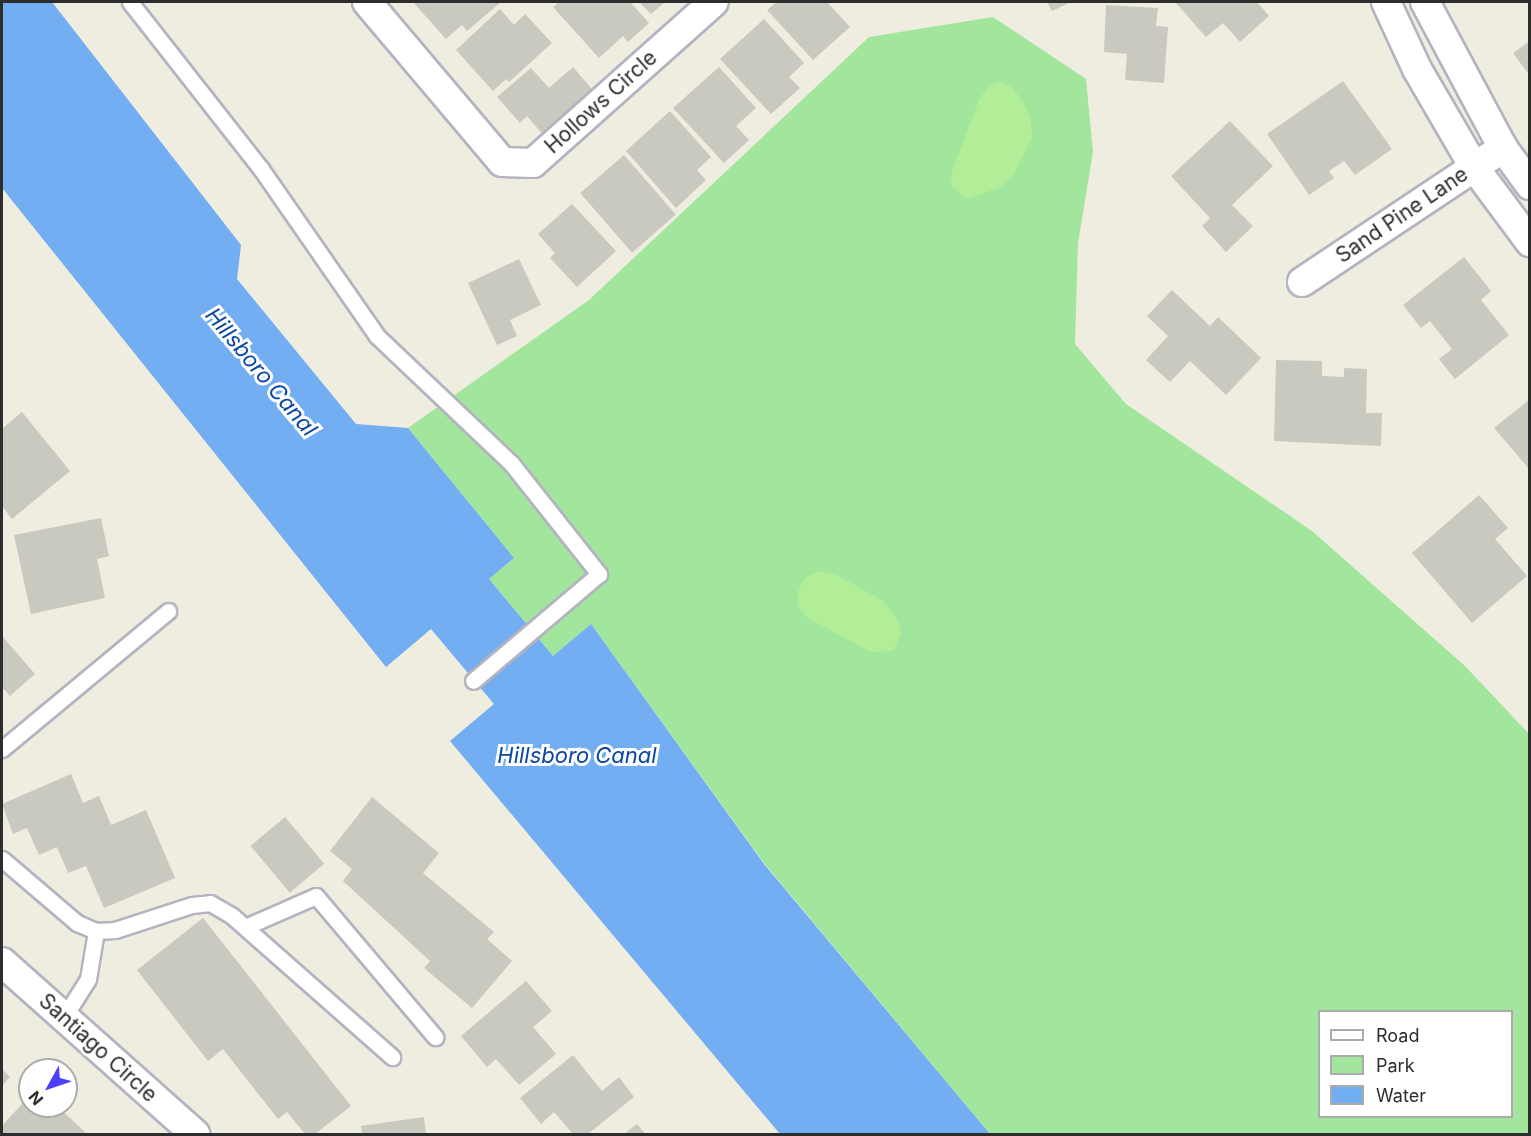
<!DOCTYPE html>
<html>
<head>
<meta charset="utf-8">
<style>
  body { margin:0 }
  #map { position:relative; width:1531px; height:1136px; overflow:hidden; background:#efece0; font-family:Inter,sans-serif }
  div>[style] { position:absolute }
  .green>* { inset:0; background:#a1e69c }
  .pitch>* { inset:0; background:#b2ed97 }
  .water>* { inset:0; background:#72aef1 }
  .building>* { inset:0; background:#cac9bf; transform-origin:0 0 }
  .roads { filter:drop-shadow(2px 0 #b4b3c0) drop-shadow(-2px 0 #b4b3c0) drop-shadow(0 2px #b4b3c0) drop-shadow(0 -2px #b4b3c0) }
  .lane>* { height:15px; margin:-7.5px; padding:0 7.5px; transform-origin:7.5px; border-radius:7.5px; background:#fff }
  .street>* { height:28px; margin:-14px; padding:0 14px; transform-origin:14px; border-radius:14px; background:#fff }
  span { translate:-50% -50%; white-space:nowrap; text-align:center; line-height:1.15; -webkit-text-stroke:6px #fff; paint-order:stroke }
  .street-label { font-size:21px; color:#2d2d2d }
  .water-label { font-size:22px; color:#0b47a3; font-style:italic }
  .frame { position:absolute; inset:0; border:3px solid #2d2d2d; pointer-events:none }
  .legend { position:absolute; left:1318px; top:1010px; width:195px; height:108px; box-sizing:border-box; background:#fff; border:2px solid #ababab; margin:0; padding:8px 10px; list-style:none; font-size:18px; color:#2d2d2d }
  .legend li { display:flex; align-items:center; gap:12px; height:30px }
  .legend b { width:30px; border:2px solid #ababab }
  .north { position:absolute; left:18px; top:1058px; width:60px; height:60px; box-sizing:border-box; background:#fff; border:2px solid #ababab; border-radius:50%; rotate:230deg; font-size:16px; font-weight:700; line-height:24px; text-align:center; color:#2d2d2d }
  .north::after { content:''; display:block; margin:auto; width:21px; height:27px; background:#4c3efd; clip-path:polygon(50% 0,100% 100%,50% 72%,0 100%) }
</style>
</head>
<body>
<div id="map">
  <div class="green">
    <div style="clip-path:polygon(evenodd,993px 17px,1086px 79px,1093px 152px,1078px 243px,1075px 344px,1126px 404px,1312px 531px,1465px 666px,1529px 734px,1529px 1134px,990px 1134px,764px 863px,591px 624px,553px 656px,489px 579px,514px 558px,408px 428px,589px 300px,869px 37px,993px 17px,1320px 1012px,1512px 1012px,1512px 1116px,1320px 1116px,1320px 1012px)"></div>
  </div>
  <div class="pitch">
    <div style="clip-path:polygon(998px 81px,1011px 86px,1024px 103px,1031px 120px,1032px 138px,1014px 174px,999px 188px,966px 199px,951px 185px,952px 171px,980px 98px,987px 88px)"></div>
    <div style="clip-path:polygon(817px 571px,837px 575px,883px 601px,898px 620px,901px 634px,893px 651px,871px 652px,806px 617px,798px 605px,798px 592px,804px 579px)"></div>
  </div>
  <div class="water">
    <div style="clip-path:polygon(2px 2px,52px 2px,241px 245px,237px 279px,356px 424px,408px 428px,514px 558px,489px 579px,553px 656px,591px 624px,764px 864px,990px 1134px,780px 1134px,450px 741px,494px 704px,431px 629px,386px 667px,2px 188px)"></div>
  </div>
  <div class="building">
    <div style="clip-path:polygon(413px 2px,501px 2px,467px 31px,462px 25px,446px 39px)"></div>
    <div style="clip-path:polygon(559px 2px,630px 2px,649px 23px,628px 42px,623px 36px,599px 58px,553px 7px)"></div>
    <div style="clip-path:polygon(639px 2px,665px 2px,651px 14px)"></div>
    <div style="clip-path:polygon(777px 2px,827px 2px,850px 27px,813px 60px,767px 10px)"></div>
    <div style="clip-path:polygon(1047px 2px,1071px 2px,1052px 11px)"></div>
    <div style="clip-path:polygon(1175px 2px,1257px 2px,1269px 16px,1240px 42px,1223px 23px,1206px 37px)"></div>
    <div style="clip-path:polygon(1106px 5px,1158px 8px,1156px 26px,1168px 27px,1164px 83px,1125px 80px,1127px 54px,1104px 52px)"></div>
    <div style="clip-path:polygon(500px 9px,514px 25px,525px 14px,552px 43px,509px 82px,506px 79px,493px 91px,456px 50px)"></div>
    <div style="clip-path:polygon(764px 19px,804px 63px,789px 77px,800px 88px,771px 114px,720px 59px)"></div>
    <div style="clip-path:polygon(1530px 41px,1530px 76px,1513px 53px)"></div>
    <div style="clip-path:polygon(573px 67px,596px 94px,545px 137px,527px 116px,520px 123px,497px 97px,531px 68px,549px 88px)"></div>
    <div style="clip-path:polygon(719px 67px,756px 108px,736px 126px,749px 140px,724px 163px,673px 108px)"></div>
    <div style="clip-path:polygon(1343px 81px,1392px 149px,1355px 175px,1344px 161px,1329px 171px,1334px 178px,1309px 195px,1267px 134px)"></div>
    <div style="clip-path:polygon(670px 111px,711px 157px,697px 170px,706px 180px,676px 208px,626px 151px)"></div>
    <div style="clip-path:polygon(1230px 121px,1273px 166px,1232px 205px,1253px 226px,1226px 252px,1202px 226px,1210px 218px,1171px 176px)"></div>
    <div style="left:624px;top:155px;width:79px;height:58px;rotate:49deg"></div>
    <div style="clip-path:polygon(572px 204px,616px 251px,577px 287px,550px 258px,555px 253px,538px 234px)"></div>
    <div style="clip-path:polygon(1464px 257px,1491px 291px,1481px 300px,1509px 335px,1455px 379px,1439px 359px,1452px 349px,1430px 321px,1421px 328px,1403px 305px)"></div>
    <div style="clip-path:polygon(519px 259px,541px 305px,510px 320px,517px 336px,497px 345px,468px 283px)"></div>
    <div style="clip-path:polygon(1172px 290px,1210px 326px,1218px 317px,1261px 358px,1226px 395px,1190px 361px,1170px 382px,1146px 360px,1168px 336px,1147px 316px)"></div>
    <div style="clip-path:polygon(1276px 360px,1322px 361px,1322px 376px,1344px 377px,1344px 368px,1367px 369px,1366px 413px,1382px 413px,1381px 446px,1274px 441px)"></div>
    <div style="clip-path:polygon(1530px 399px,1530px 470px,1494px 428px)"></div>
    <div style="clip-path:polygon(22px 412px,70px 471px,12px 519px,2px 506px,2px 429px)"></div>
    <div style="clip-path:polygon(1479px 495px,1508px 528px,1495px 539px,1527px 576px,1472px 623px,1412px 553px)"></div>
    <div style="clip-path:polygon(101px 518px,109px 556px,97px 559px,105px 598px,31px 614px,14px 535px)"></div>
    <div style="clip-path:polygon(2px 636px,35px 674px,10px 696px,2px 687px)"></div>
    <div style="clip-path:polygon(71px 774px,83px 803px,99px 796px,111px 825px,146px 810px,175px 878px,104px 908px,86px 866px,68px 873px,57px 847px,39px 855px,27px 828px,13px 834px,2px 804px)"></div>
    <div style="clip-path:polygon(372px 797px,439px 853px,423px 873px,494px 932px,487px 939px,512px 961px,472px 1008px,424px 968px,430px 961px,343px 881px,352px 869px,330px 851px)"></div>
    <div style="left:285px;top:817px;width:61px;height:45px;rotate:50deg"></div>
    <div style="clip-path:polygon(203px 918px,351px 1106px,315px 1134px,305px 1134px,287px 1112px,278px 1119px,223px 1049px,208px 1061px,137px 970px)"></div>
    <div style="clip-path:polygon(526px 981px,552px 1011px,533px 1027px,556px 1054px,519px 1085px,496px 1059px,487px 1067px,461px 1036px)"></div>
    <div style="clip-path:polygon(573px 1055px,602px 1091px,619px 1077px,634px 1097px,588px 1134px,573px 1134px,554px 1112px,541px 1124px,520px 1098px)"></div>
    <div style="clip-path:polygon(2px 1069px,10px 1077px,2px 1086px)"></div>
    <div style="clip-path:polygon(30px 1095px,30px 1106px,57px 1106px,87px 1134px,2px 1134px,2px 1126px)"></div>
    <div style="clip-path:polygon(424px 1117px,426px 1134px,362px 1134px,361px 1126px)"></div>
    <div style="clip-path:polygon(637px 1124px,645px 1134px,624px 1134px)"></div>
  </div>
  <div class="roads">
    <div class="lane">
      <div style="left:130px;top:2px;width:212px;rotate:51.9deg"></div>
      <div style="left:261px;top:169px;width:203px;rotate:55.2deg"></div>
      <div style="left:377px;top:336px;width:185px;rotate:43.5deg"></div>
      <div style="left:511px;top:463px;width:142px;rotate:51.6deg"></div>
      <div style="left:599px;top:574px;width:165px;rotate:139.7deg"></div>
      <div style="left:2px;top:749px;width:216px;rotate:-39.7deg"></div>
      <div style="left:2px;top:859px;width:99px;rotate:40.5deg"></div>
      <div style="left:77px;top:923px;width:21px;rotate:23deg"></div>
      <div style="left:96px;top:931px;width:19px;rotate:-3deg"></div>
      <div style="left:115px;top:930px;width:81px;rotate:-18deg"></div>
      <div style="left:192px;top:905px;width:18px;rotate:-6deg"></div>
      <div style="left:210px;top:903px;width:24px;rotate:30deg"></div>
      <div style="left:231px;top:915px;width:215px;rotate:41.4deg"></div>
      <div style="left:245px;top:927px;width:77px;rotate:-23.6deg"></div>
      <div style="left:316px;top:896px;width:185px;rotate:49.8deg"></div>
      <div style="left:64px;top:1017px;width:45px;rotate:-57.7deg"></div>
      <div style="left:88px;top:979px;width:49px;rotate:-80.5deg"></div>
    </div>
    <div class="street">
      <div style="left:367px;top:2px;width:209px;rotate:49.8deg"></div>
      <div style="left:502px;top:162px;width:31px;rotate:2deg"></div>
      <div style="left:533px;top:163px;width:242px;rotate:-41.7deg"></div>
      <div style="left:1386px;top:2px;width:74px;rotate:65.2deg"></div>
      <div style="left:1417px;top:69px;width:113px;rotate:59.8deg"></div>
      <div style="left:1474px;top:167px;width:94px;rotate:53.3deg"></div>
      <div style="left:1425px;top:2px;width:166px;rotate:61.9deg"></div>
      <div style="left:1503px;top:148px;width:46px;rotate:53.9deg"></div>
      <div style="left:1302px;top:282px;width:242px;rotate:-33.7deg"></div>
      <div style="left:2px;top:962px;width:259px;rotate:41.7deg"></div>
    </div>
  </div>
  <div class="street-label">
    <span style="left:601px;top:102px;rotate:-42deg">Hollows Circle</span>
    <span style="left:1402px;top:215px;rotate:-34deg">Sand Pine Lane</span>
    <span style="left:98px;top:1048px;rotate:42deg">Santiago Circle</span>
  </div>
  <div class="water-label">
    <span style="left:261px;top:372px;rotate:50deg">Hillsboro Canal</span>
    <span style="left:577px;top:756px">Hillsboro Canal</span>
  </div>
  <div class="frame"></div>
  <ul class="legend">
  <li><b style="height:8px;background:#fff"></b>Road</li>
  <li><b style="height:16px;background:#a1e69c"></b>Park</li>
  <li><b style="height:16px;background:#72aef1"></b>Water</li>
  </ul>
  <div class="north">N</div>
</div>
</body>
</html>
